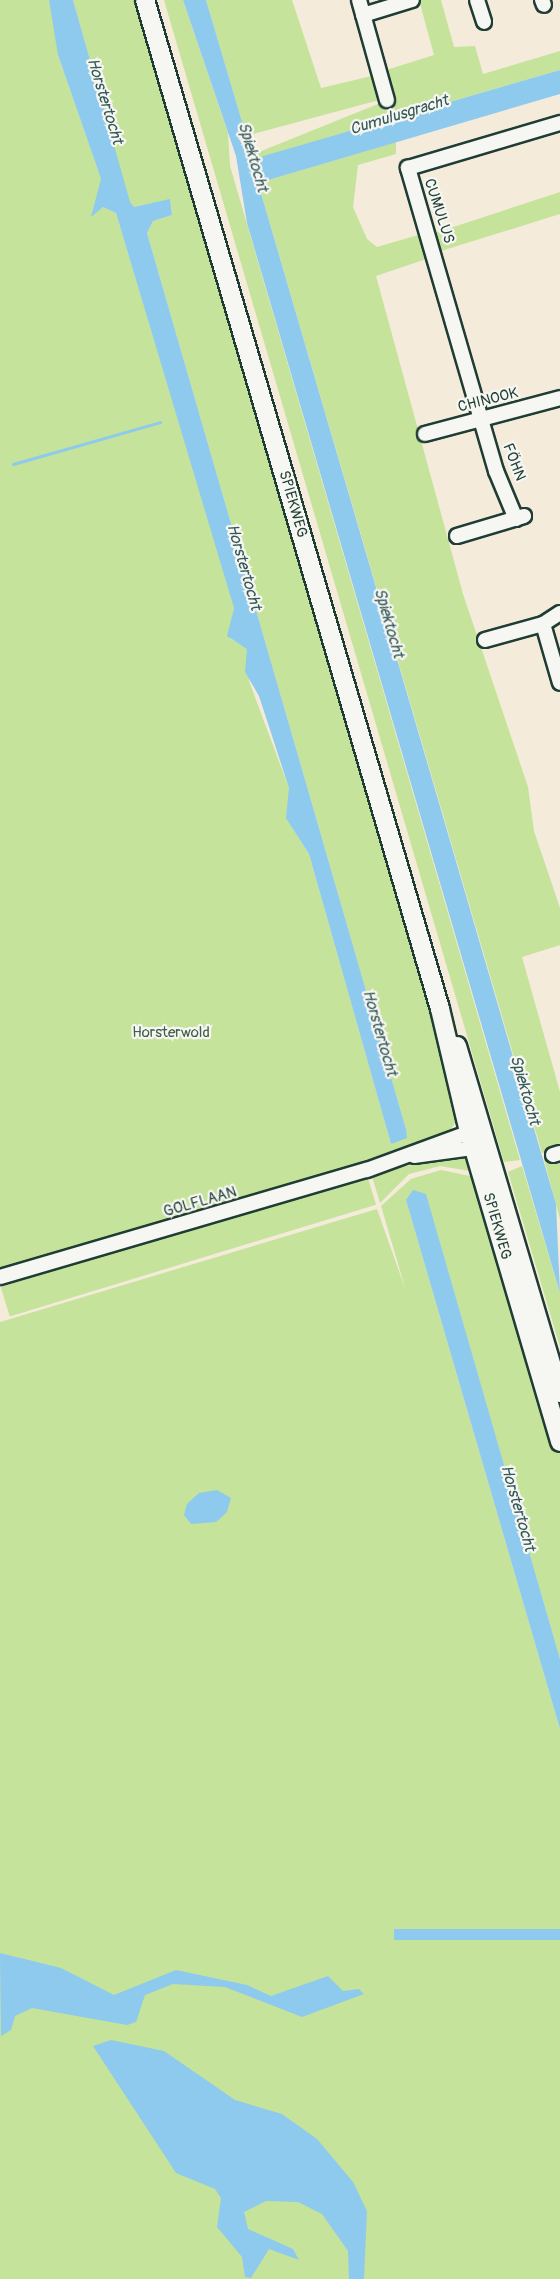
<!DOCTYPE html>
<html>
<head>
<meta charset="utf-8">
<style>
  body { margin:0 }
  #map { position:relative; width:560px; height:2279px; overflow:hidden; background:#f4ebda; font-family:Pangolin,sans-serif }
  div>[style] { position:absolute }
  .green>* { inset:0; background:#c5e39a; transform-origin:0 0 }
  .water>* { inset:0; background:#8ec9ee; transform-origin:0 0 }
  .stream>* { height:3px; margin:-1.5px; padding:0 1.5px; transform-origin:1.5px; border-radius:1.5px; background:#8ec9ee }
  .roads { filter:drop-shadow(2px 0 #1f3d34) drop-shadow(-2px 0 #1f3d34) drop-shadow(0 2px #1f3d34) drop-shadow(0 -2px #1f3d34) }
  .street>* { height:14px; margin:-7px; padding:0 7px; transform-origin:7px; border-radius:7px; background:#f6f6f2 }
  .secondary>* { height:18px; margin:-9px; padding:0 9px; transform-origin:9px; border-radius:9px; background:#f6f6f2 }
  span { translate:-50% -50%; white-space:nowrap; text-align:center; line-height:1.15; -webkit-text-stroke:4.5px #f6f6f2; paint-order:stroke }
  .street-label { font-size:15px; color:#1f3d34 }
  .park-label { font-size:15px; color:#405e48 }
  .water-label { font-size:16px; color:#355959; font-style:italic }
</style>
</head>
<body>
<div id="map">
  <div class="green">
    <div style="clip-path:polygon(0 0,49px 0,59px 39px,58px 55px,101px 179px,103px 207px,116px 213px,228px 585px,234px 608px,229px 631px,231px 639px,247px 648px,249px 681px,289px 788px,292px 827px,309px 854px,391px 1144px,406px 1129px,147px 233px,153px 221px,172px 215px,170px 200px,134px 207px,129px 202px,73px 0,139px 0,460px 1115px,449px 1132px,372px 1164px,0 1271px)"></div>
    <div style="clip-path:polygon(164px 0,183px 0,228px 133px,230px 166px,520px 1160px,504px 1162px)"></div>
    <div style="clip-path:polygon(206px 0,292px 0,321px 88px,376px 75px,383px 99px,238px 138px,243px 125px)"></div>
    <div style="clip-path:polygon(419px 0,441px 0,454px 47px,475px 46px,483px 74px,560px 51px,560px 70px,397px 117px,383px 71px,434px 55px)"></div>
    <div style="left:383px;top:102px;width:18px;height:149px;rotate:68deg"></div>
    <div style="clip-path:polygon(396px 142px,396px 154px,358px 165px,353px 207px,367px 239px,377px 247px,425px 233px,429px 258px,376px 276px,463px 594px,528px 787px,534px 831px,560px 908px,560px 945px,522px 957px,560px 1092px,560px 1149px,542px 1153px,258px 183px)"></div>
    <div style="clip-path:polygon(560px 192px,560px 214px,441px 251px,435px 233px)"></div>
    <div style="clip-path:polygon(560px 1155px,560px 1219px,544px 1160px)"></div>
    <div style="clip-path:polygon(453px 1157px,466px 1158px,476px 1172px,440px 1166px,409px 1174px,380px 1203px,371px 1173px)"></div>
    <div style="clip-path:polygon(522px 1166px,560px 1293px,560px 1347px,508px 1172px)"></div>
    <div style="clip-path:polygon(441px 1170px,475px 1177px,560px 1450px,560px 1659px,426px 1195px,406px 1200px,560px 1729px,560px 2279px,0 2279px,0 1322px,377px 1209px,406px 1291px,381px 1206px,411px 1179px)"></div>
    <div style="left:367px;top:1175px;width:31px;height:383px;rotate:73deg"></div>
  </div>
  <div class="water">
    <div style="clip-path:polygon(49px 0,73px 0,130px 202px,134px 207px,170px 199px,172px 215px,153px 221px,147px 233px,406px 1129px,407px 1138px,391px 1144px,309px 854px,286px 818px,289px 788px,259px 696px,245px 672px,247px 649px,227px 636px,234px 608px,116px 213px,103px 207px,91px 217px,101px 179px,58px 55px)"></div>
    <div style="clip-path:polygon(183px 0,206px 0,243px 125px,238px 138px,253px 159px,560px 70px,560px 94px,258px 183px,556px 1204px,560px 1293px,247px 223px,236px 156px)"></div>
    <div style="clip-path:polygon(413px 1190px,426px 1194px,560px 1659px,560px 1729px,406px 1200px)"></div>
    <div style="clip-path:polygon(217px 1490px,231px 1498px,227px 1512px,216px 1522px,191px 1524px,184px 1515px,187px 1504px,199px 1493px)"></div>
    <div style="left:560px;top:1929px;width:11px;height:166px;rotate:90deg"></div>
    <div style="clip-path:polygon(0 1953px,61px 1968px,114px 1995px,176px 1970px,247px 1985px,271px 1996px,328px 1976px,343px 1991px,359px 1989px,364px 1994px,302px 2017px,225px 1987px,173px 1984px,145px 1995px,136px 2022px,127px 2025px,32px 2008px,15px 2016px,11px 2030px,1px 2036px)"></div>
    <div style="clip-path:polygon(111px 2040px,164px 2051px,235px 2100px,282px 2114px,317px 2139px,353px 2182px,367px 2211px,364px 2279px,349px 2279px,348px 2251px,322px 2214px,298px 2202px,266px 2201px,244px 2212px,248px 2229px,293px 2249px,299px 2260px,269px 2249px,251px 2278px,245px 2277px,242px 2257px,217px 2227px,221px 2198px,215px 2189px,176px 2173px,93px 2046px)"></div>
  </div>
  <div class="stream">
    <div style="left:13px;top:464px;width:153px;rotate:-15.9deg"></div>
  </div>
  <div class="roads">
    <div class="street">
      <div style="left:359px;top:0;width:104px;rotate:74.4deg"></div>
      <div style="left:477px;top:0;width:23px;rotate:72deg"></div>
      <div style="left:542px;top:0;width:5px;rotate:68deg"></div>
      <div style="left:363px;top:15px;width:51px;rotate:-17deg"></div>
      <div style="left:425px;top:434px;width:140px;rotate:-14.9deg"></div>
      <div style="left:516px;top:519px;width:52px;rotate:-112.6deg"></div>
      <div style="left:496px;top:471px;width:316px;rotate:-106.2deg"></div>
      <div style="left:408px;top:168px;width:159px;rotate:-16.5deg"></div>
      <div style="left:457px;top:536px;width:70px;rotate:-16.6deg"></div>
      <div style="left:543px;top:624px;width:61px;rotate:73.9deg"></div>
      <div style="left:485px;top:640px;width:60px;rotate:-15.4deg"></div>
      <div style="left:543px;top:624px;width:20px;rotate:-33deg"></div>
      <div style="left:553px;top:1155px;width:7px;rotate:-16deg"></div>
      <div style="left:414px;top:1156px;width:68px;rotate:-7.7deg"></div>
      <div style="left:0;top:1277px;width:382px;rotate:-16.3deg"></div>
      <div style="left:367px;top:1170px;width:116px;rotate:-20.2deg"></div>
    </div>
    <div class="secondary">
      <div style="left:145px;top:0;width:1051px;rotate:73.7deg"></div>
      <div style="left:440px;top:1009px;width:126px;rotate:76.7deg"></div>
      <div style="left:469px;top:1132px;width:323px;rotate:73.6deg"></div>
      <div style="left:457px;top:1046px;width:362px;rotate:73.5deg"></div>
    </div>
  </div>
  <div class="street-label">
    <span style="left:439px;top:211px;rotate:72deg">CUMULUS</span>
    <span style="left:488px;top:400px;rotate:-14deg">CHINOOK</span>
    <span style="left:514px;top:462px;rotate:69deg">FÖHN</span>
    <span style="left:293px;top:504px;rotate:74deg">SPIEKWEG</span>
    <span style="left:200px;top:1202px;rotate:-16deg">GOLFLAAN</span>
    <span style="left:497px;top:1226px;rotate:74deg">SPIEKWEG</span>
  </div>
  <div class="park-label">
    <span style="left:171px;top:1033px">Horsterwold</span>
  </div>
  <div class="water-label">
    <span style="left:105px;top:101px;rotate:73deg">Horstertocht</span>
    <span style="left:399px;top:115px;rotate:-17deg">Cumulusgracht</span>
    <span style="left:253px;top:157px;rotate:74deg">Spiektocht</span>
    <span style="left:244px;top:567px;rotate:74deg">Horstertocht</span>
    <span style="left:389px;top:623px;rotate:74deg">Spiektocht</span>
    <span style="left:380px;top:1033px;rotate:74deg">Horstertocht</span>
    <span style="left:525px;top:1090px;rotate:74deg">Spiektocht</span>
    <span style="left:518px;top:1508px;rotate:74deg">Horstertocht</span>
  </div>
</div>
</body>
</html>
